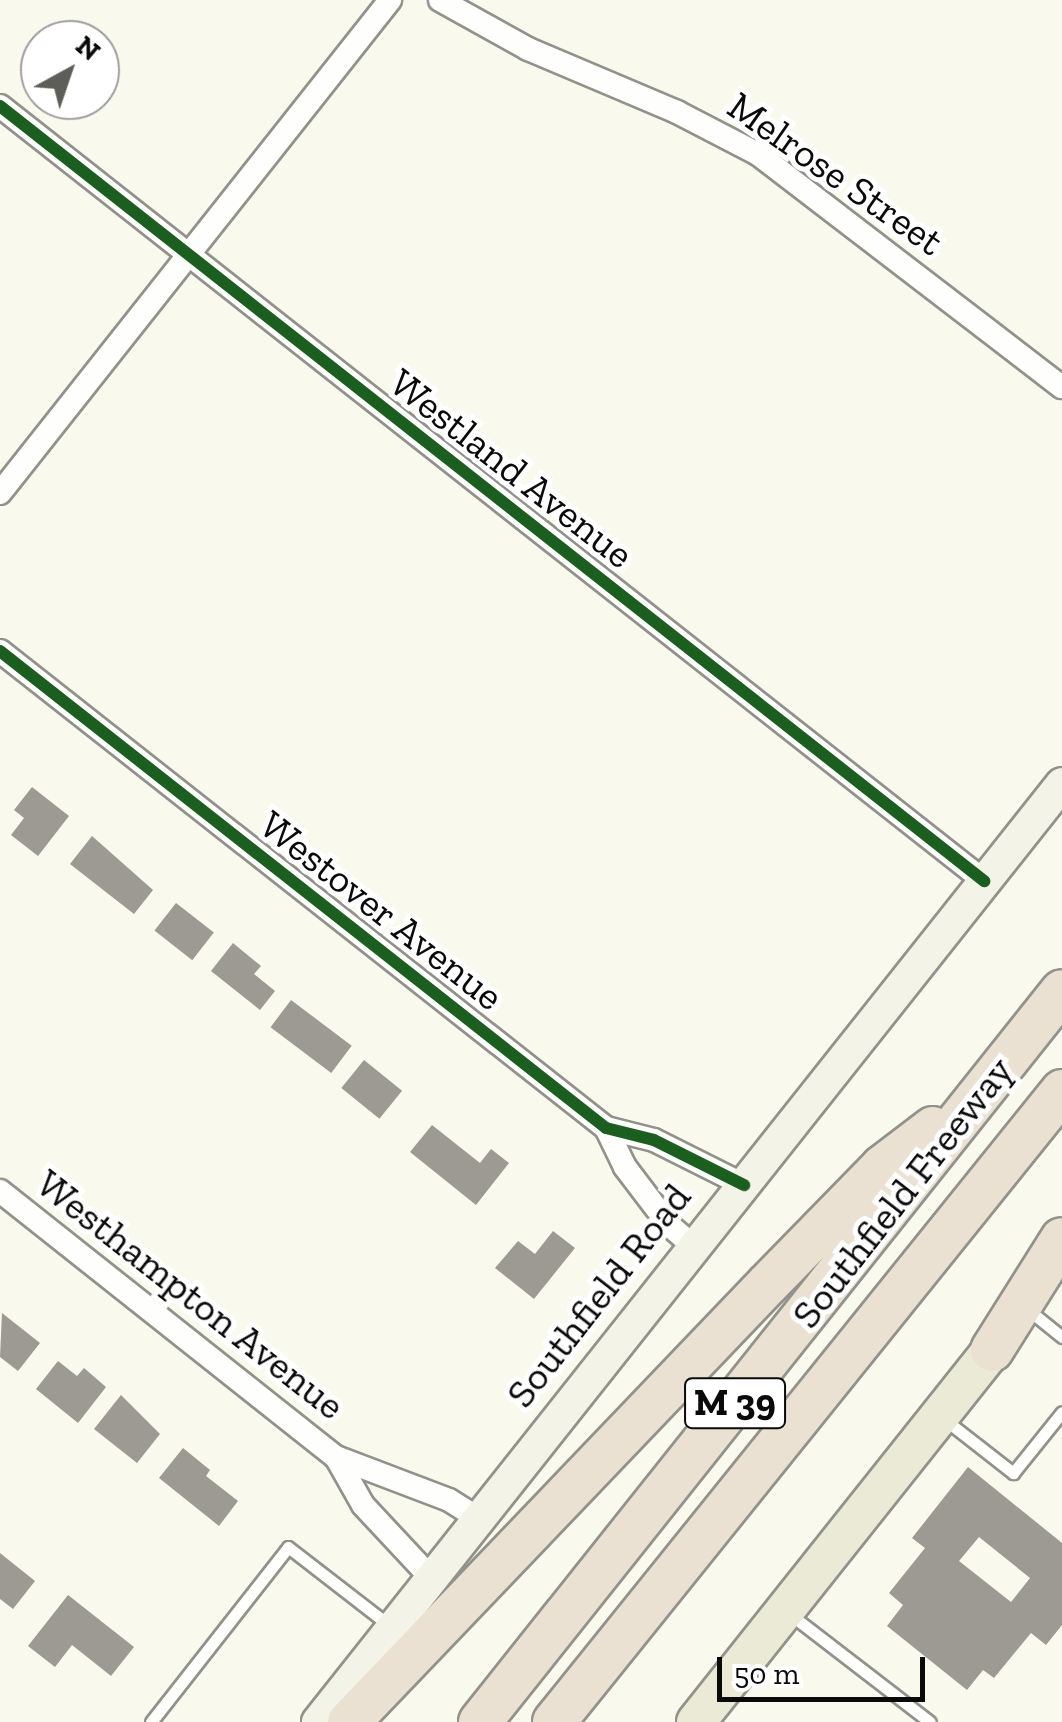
<!DOCTYPE html>
<html>
<head>
<meta charset="utf-8">
<style>
  body { margin:0 }
  #map { position:relative; width:1062px; height:1722px; overflow:hidden; background:#f9f9ed; font-family:"Zilla Slab",serif }
  div>[style] { position:absolute }
  .building>* { inset:0; background:#9c9a93; transform-origin:0 0 }
  .roads { filter:drop-shadow(2px 0 #92928c) drop-shadow(-2px 0 #92928c) drop-shadow(0 2px #92928c) drop-shadow(0 -2px #92928c) }
  .lane>* { height:11px; margin:-5.5px; padding:0 5.5px; transform-origin:5.5px; border-radius:5.5px; background:#fefefc }
  .street>* { height:22px; margin:-11px; padding:0 11px; transform-origin:11px; border-radius:11px; background:#fefefc }
  .secondary>* { height:32px; margin:-16px; padding:0 16px; transform-origin:16px; border-radius:16px; background:#f3f4e7 }
  .primary>* { height:38px; margin:-19px; padding:0 19px; transform-origin:19px; border-radius:19px; background:#ebead6 }
  .highway>* { height:42px; margin:-21px; padding:0 21px; transform-origin:21px; border-radius:21px; background:#eae1d2 }
  .cycleway>* { height:12px; margin:-6px; padding:0 6px; transform-origin:6px; border-radius:6px; background:#1b5e20 }
  span { translate:-50% -50%; white-space:nowrap; text-align:center; line-height:1.15; -webkit-text-stroke:10px #fff; paint-order:stroke }
  .shield-label span { padding:2px 8px; background:#fff; border:2px solid; border-radius:8px; -webkit-text-stroke-width:0 }
  .shield-label { font-size:38px; color:#0a0a0a; font-weight:700 }
  .street-label { font-size:40px; color:#0a0a0a }
  .north { position:absolute; left:20px; top:20px; width:100px; height:100px; box-sizing:border-box; background:#fff; border:2px solid #9d9d9d; border-radius:50%; rotate:40deg; font-size:28px; font-weight:700; line-height:40px; text-align:center; color:#0a0a0a }
  .north::after { content:''; display:block; margin:auto; width:35px; height:45px; background:#5e5e59; clip-path:polygon(50% 0,100% 100%,50% 72%,0 100%) }
  .scale { position:absolute; left:717px; top:1657px; width:208px; height:45px; box-sizing:border-box; border:5px solid #0a0a0a; border-top:0; padding-left:12px; font-size:30px; line-height:35px; white-space:nowrap; color:#0a0a0a; -webkit-text-stroke:8px #fff; paint-order:stroke }
</style>
</head>
<body>
<div id="map">
  <div class="building">
    <div style="clip-path:polygon(32px 787px,69px 816px,38px 856px,11px 835px,24px 818px,14px 810px)"></div>
    <div style="clip-path:polygon(92px 836px,153px 890px,134px 914px,70px 864px)"></div>
    <div style="left:176px;top:903px;width:48px;height:35px;rotate:38deg"></div>
    <div style="clip-path:polygon(233px 943px,261px 966px,254px 974px,275px 991px,260px 1010px,211px 971px)"></div>
    <div style="left:291px;top:1000px;width:76px;height:34px;rotate:37deg"></div>
    <div style="left:364px;top:1060px;width:49px;height:36px;rotate:39deg"></div>
    <div style="clip-path:polygon(432px 1125px,480px 1163px,491px 1149px,509px 1163px,476px 1205px,410px 1152px)"></div>
    <div style="clip-path:polygon(553px 1231px,575px 1248px,534px 1299px,495px 1268px,518px 1241px,535px 1254px)"></div>
    <div style="clip-path:polygon(2px 1313px,40px 1343px,18px 1371px,0 1357px)"></div>
    <div style="clip-path:polygon(58px 1361px,77px 1376px,84px 1368px,106px 1387px,78px 1423px,36px 1389px)"></div>
    <div style="clip-path:polygon(121px 1395px,160px 1434px,137px 1463px,94px 1429px)"></div>
    <div style="clip-path:polygon(183px 1448px,210px 1470px,206px 1476px,238px 1501px,219px 1526px,159px 1478px)"></div>
    <div style="clip-path:polygon(evenodd,968px 1467px,1062px 1543px,1062px 1625px,1046px 1645px,1031px 1633px,994px 1678px,983px 1670px,967px 1690px,887px 1626px,903px 1605px,889px 1593px,925px 1548px,912px 1538px,968px 1467px,979px 1537px,1030px 1578px,1011px 1602px,959px 1561px,979px 1537px)"></div>
    <div style="clip-path:polygon(0 1553px,35px 1581px,13px 1609px,0 1599px)"></div>
    <div style="clip-path:polygon(68px 1595px,134px 1647px,111px 1676px,72px 1645px,55px 1667px,28px 1646px)"></div>
  </div>
  <div class="roads">
    <div class="lane">
      <div style="left:1026px;top:1308px;width:46px;rotate:38.9deg"></div>
      <div style="left:944px;top:1419px;width:88px;rotate:38deg"></div>
      <div style="left:1013px;top:1473px;width:78px;rotate:-51.2deg"></div>
      <div style="left:791px;top:1615px;width:175px;rotate:37.6deg"></div>
      <div style="left:151px;top:1722px;width:222px;rotate:-51.9deg"></div>
      <div style="left:288px;top:1547px;width:128px;rotate:37.7deg"></div>
    </div>
    <div class="street">
      <div style="left:440px;top:0;width:101px;rotate:29.1deg"></div>
      <div style="left:528px;top:49px;width:162px;rotate:22.9deg"></div>
      <div style="left:677px;top:112px;width:91px;rotate:27.4deg"></div>
      <div style="left:758px;top:154px;width:383px;rotate:37.5deg"></div>
      <div style="left:0;top:106px;width:1253px;rotate:38.22deg"></div>
      <div style="left:0;top:493px;width:629px;rotate:-51.65deg"></div>
      <div style="left:0;top:651px;width:771px;rotate:38.21deg"></div>
      <div style="left:606px;top:1128px;width:49px;rotate:14deg"></div>
      <div style="left:654px;top:1140px;width:101px;rotate:26.6deg"></div>
      <div style="left:606px;top:1128px;width:43px;rotate:64deg"></div>
      <div style="left:625px;top:1167px;width:73px;rotate:52.8deg"></div>
      <div style="left:669px;top:1225px;width:33px;rotate:41deg"></div>
      <div style="left:0;top:1191px;width:429px;rotate:38.4deg"></div>
      <div style="left:336px;top:1457px;width:121px;rotate:20.8deg"></div>
      <div style="left:449px;top:1500px;width:36px;rotate:32deg"></div>
      <div style="left:336px;top:1457px;width:55px;rotate:60.6deg"></div>
      <div style="left:363px;top:1505px;width:101px;rotate:47deg"></div>
    </div>
    <div class="secondary">
      <div style="left:318px;top:1722px;width:1197px;rotate:-51.58deg"></div>
    </div>
    <div class="primary">
      <div style="left:696px;top:1722px;width:475px;rotate:-51.5deg"></div>
    </div>
    <div class="highway">
      <div style="left:992px;top:1350px;width:131px;rotate:-57.8deg"></div>
      <div style="left:349px;top:1722px;width:606px;rotate:-46.27deg"></div>
      <div style="left:768px;top:1284px;width:163px;rotate:-45.7deg"></div>
      <div style="left:882px;top:1167px;width:64px;rotate:-37.4deg"></div>
      <div style="left:480px;top:1722px;width:934px;rotate:-51.47deg"></div>
      <div style="left:554px;top:1722px;width:810px;rotate:-51.16deg"></div>
    </div>
  </div>
  <div class="cycleway">
    <div style="left:0;top:106px;width:1253px;rotate:38.22deg"></div>
    <div style="left:0;top:651px;width:771px;rotate:38.21deg"></div>
    <div style="left:606px;top:1128px;width:49px;rotate:14deg"></div>
    <div style="left:654px;top:1140px;width:101px;rotate:26.6deg"></div>
  </div>
  <div class="shield-label">
    <span style="left:735px;top:1403px">M 39</span>
  </div>
  <div class="street-label">
    <span style="left:836px;top:173px;rotate:35deg">Melrose Street</span>
    <span style="left:512px;top:468px;rotate:38deg">Westland Avenue</span>
    <span style="left:382px;top:910px;rotate:38deg">Westover Avenue</span>
    <span style="left:902px;top:1192px;rotate:-52deg">Southfield Freeway</span>
    <span style="left:191px;top:1294px;rotate:38deg">Westhampton Avenue</span>
    <span style="left:598px;top:1295px;rotate:-52deg">Southfield Road</span>
  </div>
  <div class="north">N</div>
  <div class="scale">50 m</div>
</div>
</body>
</html>
